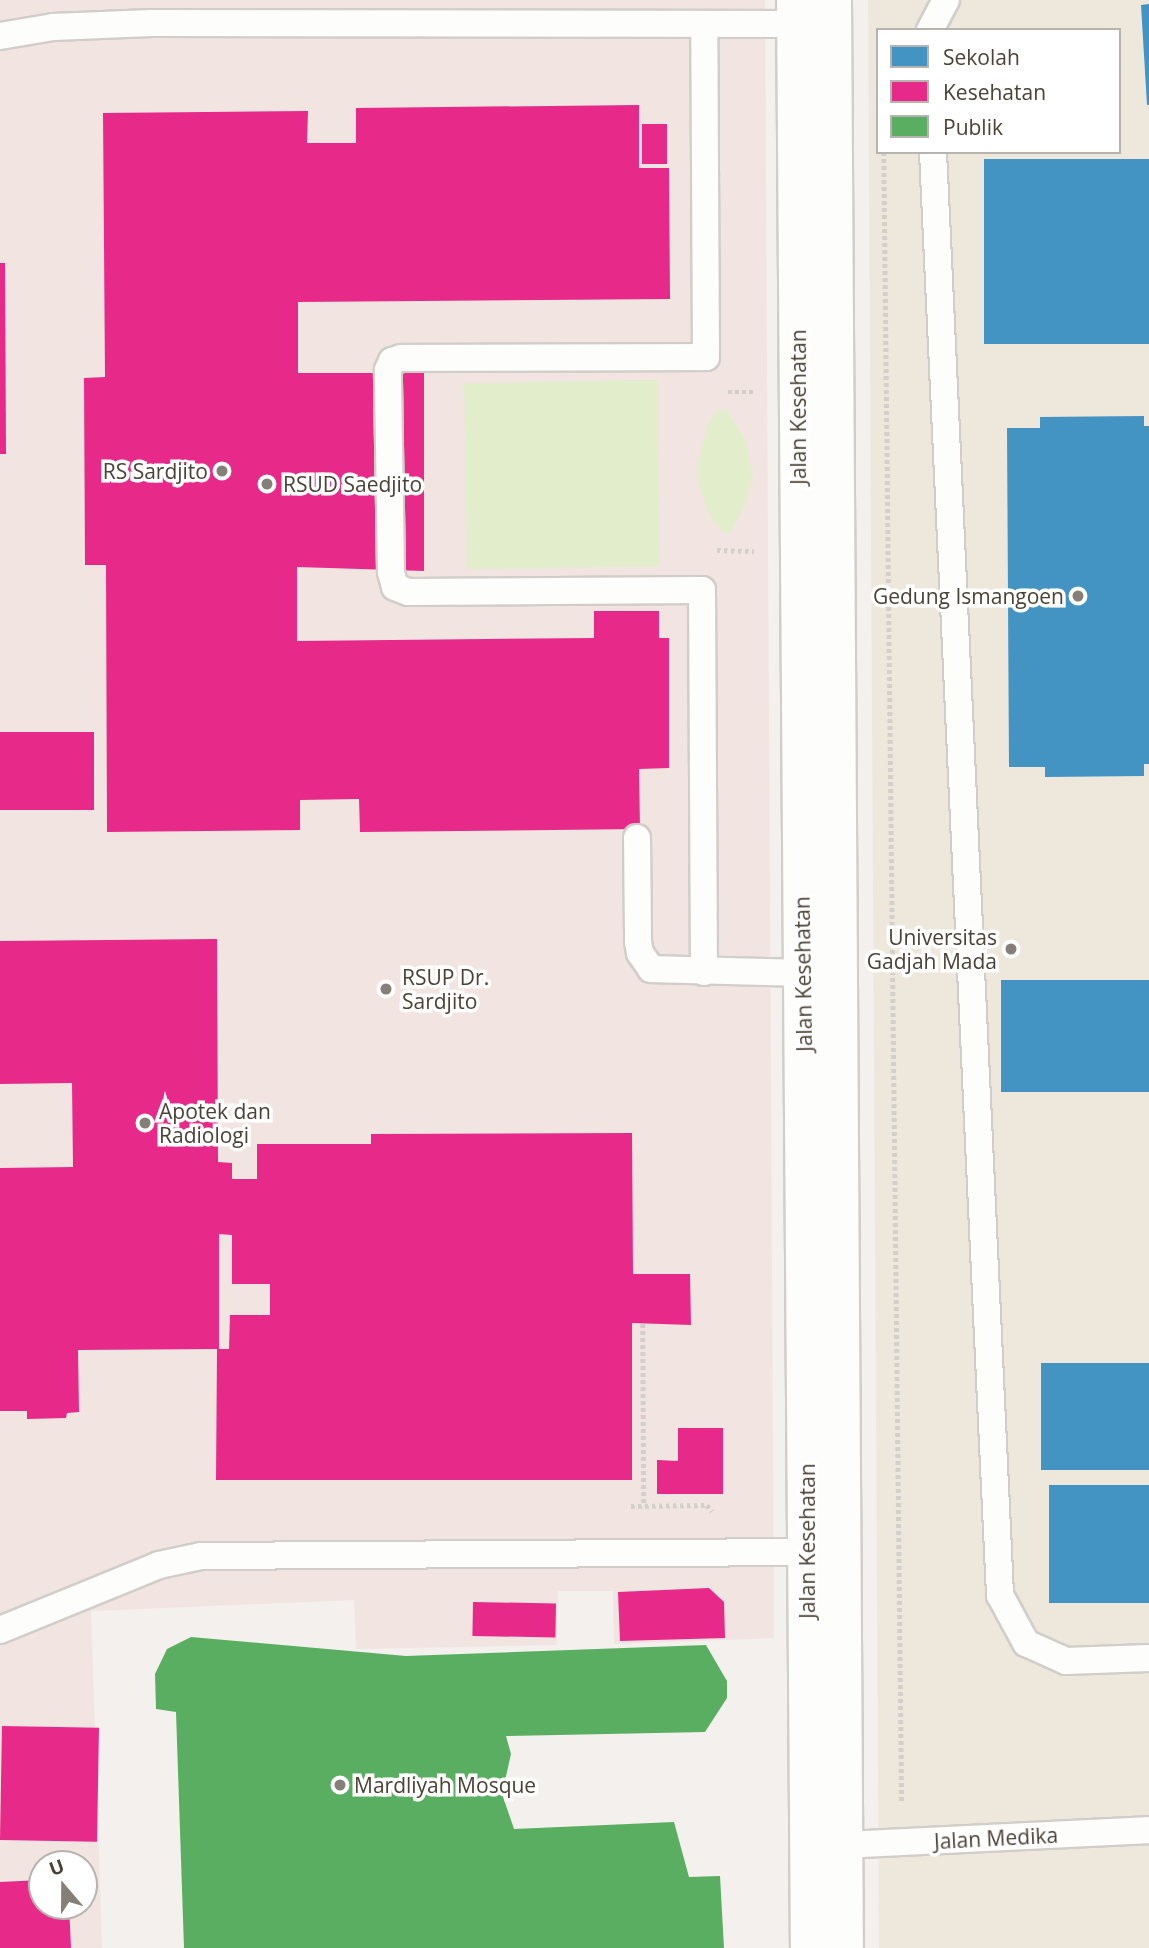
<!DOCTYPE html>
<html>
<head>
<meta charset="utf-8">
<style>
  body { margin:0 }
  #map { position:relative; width:1149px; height:1948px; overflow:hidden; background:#f3f0ed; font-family:"Open Sans",sans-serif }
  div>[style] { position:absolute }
  .education>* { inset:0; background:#eee7dc }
  .medical>* { inset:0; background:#f2e4e1 }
  .green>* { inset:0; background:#e2edcc; transform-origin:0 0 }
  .schools>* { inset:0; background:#4393c3; transform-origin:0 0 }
  .health>* { inset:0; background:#e7298a; transform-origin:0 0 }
  .public>* { inset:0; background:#5aae61 }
  .path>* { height:4.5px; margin-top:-2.25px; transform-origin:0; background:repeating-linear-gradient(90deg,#d3d0cb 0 3.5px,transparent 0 7px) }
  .roads { filter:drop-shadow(2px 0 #d1ceca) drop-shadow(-2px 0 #d1ceca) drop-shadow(0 2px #d1ceca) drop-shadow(0 -2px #d1ceca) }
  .service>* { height:26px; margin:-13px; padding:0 13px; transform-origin:13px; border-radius:13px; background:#fdfdfc }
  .tertiary>* { height:38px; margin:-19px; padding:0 19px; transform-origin:19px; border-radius:19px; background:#fdfdfc }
  .dots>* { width:19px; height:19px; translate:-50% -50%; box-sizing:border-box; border:4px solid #fff; border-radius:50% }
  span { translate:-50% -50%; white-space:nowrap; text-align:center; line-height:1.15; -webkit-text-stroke:7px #fff; paint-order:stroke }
  .street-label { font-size:21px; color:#4a4237 }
  .poi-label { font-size:21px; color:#4a4237 }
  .right { translate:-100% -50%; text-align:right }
  .left { translate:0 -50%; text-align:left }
  .legend { position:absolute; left:876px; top:28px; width:245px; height:126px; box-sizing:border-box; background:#fff; border:2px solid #b7b3af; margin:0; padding:9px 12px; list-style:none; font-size:21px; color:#4a4237 }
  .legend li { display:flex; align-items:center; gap:14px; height:35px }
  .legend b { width:35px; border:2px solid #b7b3af }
  .north { position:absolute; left:28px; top:1850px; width:70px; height:70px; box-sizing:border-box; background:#fff; border:2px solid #b7b3af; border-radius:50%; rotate:340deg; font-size:19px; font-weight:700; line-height:28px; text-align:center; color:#4a4237 }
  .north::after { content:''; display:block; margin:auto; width:24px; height:32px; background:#857f77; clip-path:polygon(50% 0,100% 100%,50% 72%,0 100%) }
</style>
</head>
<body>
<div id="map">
  <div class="education">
    <div style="clip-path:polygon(evenodd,868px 0,1149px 0,1149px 1948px,879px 1948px,868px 0,878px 30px,1119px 30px,1119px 152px,878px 152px,878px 30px)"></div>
  </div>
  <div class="medical">
    <div style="clip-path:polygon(evenodd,0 0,765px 0,774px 1638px,614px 1644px,613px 1591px,558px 1591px,557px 1645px,356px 1649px,354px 1600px,91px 1611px,102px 1948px,0 1948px,0 0,42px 1864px,84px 1864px,84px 1906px,42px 1906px,42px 1864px)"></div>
  </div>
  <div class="green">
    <div style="left:657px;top:380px;width:186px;height:193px;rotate:89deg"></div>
    <div style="clip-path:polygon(726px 409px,745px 439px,753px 477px,743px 509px,730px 532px,723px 533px,710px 517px,699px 487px,697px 464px,709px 422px,717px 410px)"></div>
  </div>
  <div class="schools">
    <div style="clip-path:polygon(1149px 4px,1149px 105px,1147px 105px,1141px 5px)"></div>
    <div style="left:1149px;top:159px;width:185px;height:165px;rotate:90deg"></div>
    <div style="clip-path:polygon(1144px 416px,1144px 426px,1149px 426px,1149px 764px,1144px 764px,1144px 776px,1045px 777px,1045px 767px,1009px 767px,1007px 428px,1040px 428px,1040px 417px)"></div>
    <div style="left:1149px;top:980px;width:112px;height:148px;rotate:90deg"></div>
    <div style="left:1149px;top:1363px;width:107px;height:108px;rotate:90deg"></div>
    <div style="left:1149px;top:1485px;width:118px;height:100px;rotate:90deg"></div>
  </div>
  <div class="health">
    <div style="clip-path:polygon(639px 105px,639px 168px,669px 168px,670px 299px,298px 302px,298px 373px,424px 373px,424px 571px,297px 567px,297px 641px,594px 638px,594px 611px,659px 611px,659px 638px,669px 638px,669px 768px,639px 769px,640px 829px,360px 832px,359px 799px,300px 800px,300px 830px,107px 832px,106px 565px,85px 565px,84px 378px,105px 377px,103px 113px,308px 111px,307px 143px,356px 143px,356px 108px)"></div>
    <div style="left:667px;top:124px;width:40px;height:25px;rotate:90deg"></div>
    <div style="clip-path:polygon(0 263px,5px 263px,6px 454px,0 454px)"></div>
    <div style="left:0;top:732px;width:94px;height:78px"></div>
    <div style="clip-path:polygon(evenodd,217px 939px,218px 1162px,232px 1163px,232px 1179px,257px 1179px,257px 1144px,371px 1144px,371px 1134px,632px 1133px,633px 1274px,690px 1274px,691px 1325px,632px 1323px,632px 1480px,216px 1480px,217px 1349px,78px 1350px,79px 1412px,67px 1413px,66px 1418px,27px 1419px,27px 1411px,0 1411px,0 1168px,73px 1167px,72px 1083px,0 1084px,0 941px,217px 939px,219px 1234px,232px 1235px,232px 1284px,270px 1284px,270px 1315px,230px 1315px,229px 1349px,219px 1349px,219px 1234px)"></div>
    <div style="clip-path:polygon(678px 1428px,723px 1428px,723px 1494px,657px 1494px,657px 1460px,678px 1461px)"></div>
    <div style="clip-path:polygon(709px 1588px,724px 1602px,725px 1638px,620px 1641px,618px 1592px)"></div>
    <div style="left:473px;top:1602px;width:83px;height:34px;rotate:1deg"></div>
    <div style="left:2px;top:1726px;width:97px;height:114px;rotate:1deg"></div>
    <div style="clip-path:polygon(42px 1880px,42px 1906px,69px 1906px,71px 1948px,0 1948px,0 1882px)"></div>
  </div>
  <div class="public">
    <div style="clip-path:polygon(191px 1637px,406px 1656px,706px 1645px,727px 1681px,727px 1698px,705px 1732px,506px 1736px,511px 1754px,502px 1794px,514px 1829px,674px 1822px,689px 1877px,720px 1876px,724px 1948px,184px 1948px,176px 1712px,156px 1709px,155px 1674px,167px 1649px)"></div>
  </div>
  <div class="path">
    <div style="left:884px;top:152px;width:1651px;rotate:89.38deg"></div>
    <div style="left:728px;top:392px;width:26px"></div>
    <div style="left:717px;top:550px;width:37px;rotate:2deg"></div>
    <div style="left:643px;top:1324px;width:182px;rotate:89.7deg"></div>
    <div style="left:631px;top:1506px;width:76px;rotate:-0.8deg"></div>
    <div style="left:707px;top:1505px;width:8px;rotate:50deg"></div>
  </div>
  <div class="roads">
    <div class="service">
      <div style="left:930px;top:30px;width:34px;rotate:-62deg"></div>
      <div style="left:0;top:36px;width:54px;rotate:-9.6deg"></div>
      <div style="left:53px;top:27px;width:98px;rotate:-2.3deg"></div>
      <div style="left:151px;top:23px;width:645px;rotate:0.09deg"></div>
      <div style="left:933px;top:152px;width:1445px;rotate:87.34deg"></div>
      <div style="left:1000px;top:1595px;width:55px;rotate:61.6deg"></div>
      <div style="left:1026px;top:1643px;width:44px;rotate:24.2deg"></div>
      <div style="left:1066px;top:1661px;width:83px;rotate:-2.1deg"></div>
      <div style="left:637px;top:838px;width:104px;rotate:89.4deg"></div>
      <div style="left:638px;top:942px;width:11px;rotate:80deg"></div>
      <div style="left:640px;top:953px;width:19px;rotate:55deg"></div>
      <div style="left:651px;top:969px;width:151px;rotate:1.5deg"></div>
      <div style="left:704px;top:972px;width:382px;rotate:-90.3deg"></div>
      <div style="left:702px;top:590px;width:294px;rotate:179.6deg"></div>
      <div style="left:408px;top:592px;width:14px;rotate:-159deg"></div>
      <div style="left:395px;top:587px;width:16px;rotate:-105deg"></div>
      <div style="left:391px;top:572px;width:202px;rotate:-90.9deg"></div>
      <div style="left:388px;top:370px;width:10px;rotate:-66deg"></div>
      <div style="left:392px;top:361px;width:9px;rotate:-18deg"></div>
      <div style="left:401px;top:358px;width:305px;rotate:-0.2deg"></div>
      <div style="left:706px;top:357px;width:333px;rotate:-90.3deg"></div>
      <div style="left:0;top:1630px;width:172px;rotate:-22.2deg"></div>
      <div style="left:159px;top:1565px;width:43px;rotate:-12.1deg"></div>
      <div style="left:201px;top:1556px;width:606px;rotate:-0.38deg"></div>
      <div style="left:843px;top:1845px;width:306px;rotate:-2.8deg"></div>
    </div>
    <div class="tertiary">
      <div style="left:796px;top:0;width:1948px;rotate:89.59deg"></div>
      <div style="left:832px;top:0;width:1948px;rotate:89.65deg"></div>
    </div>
  </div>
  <div class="dots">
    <div style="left:222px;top:471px;background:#857f77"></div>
    <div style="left:267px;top:484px;background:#857f77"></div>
    <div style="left:1078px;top:596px;background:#857f77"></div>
    <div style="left:1011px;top:949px;background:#857f77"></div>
    <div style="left:386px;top:989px;background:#857f77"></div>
    <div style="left:145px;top:1123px;background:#857f77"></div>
    <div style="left:340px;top:1785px;background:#857f77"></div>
  </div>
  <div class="street-label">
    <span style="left:798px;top:407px;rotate:-90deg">Jalan Kesehatan</span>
    <span style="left:803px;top:974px;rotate:-91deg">Jalan Kesehatan</span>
    <span style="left:807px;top:1541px;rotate:-90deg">Jalan Kesehatan</span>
    <span style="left:996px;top:1838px;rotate:-3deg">Jalan Medika</span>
  </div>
  <div class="poi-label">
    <span class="right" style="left:208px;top:471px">RS Sardjito</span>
    <span class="left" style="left:283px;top:484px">RSUD Saedjito</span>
    <span class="right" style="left:1064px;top:596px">Gedung Ismangoen</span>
    <span class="right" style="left:997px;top:949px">Universitas<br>Gadjah Mada</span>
    <span class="left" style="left:402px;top:989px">RSUP Dr.<br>Sardjito</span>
    <span class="left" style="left:159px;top:1123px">Apotek dan<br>Radiologi</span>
    <span class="left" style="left:354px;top:1785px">Mardliyah Mosque</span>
  </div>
  <ul class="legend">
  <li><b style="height:19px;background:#4393c3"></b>Sekolah</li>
  <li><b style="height:19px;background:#e7298a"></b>Kesehatan</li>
  <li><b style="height:19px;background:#5aae61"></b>Publik</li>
  </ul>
  <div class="north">U</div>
</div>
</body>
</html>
